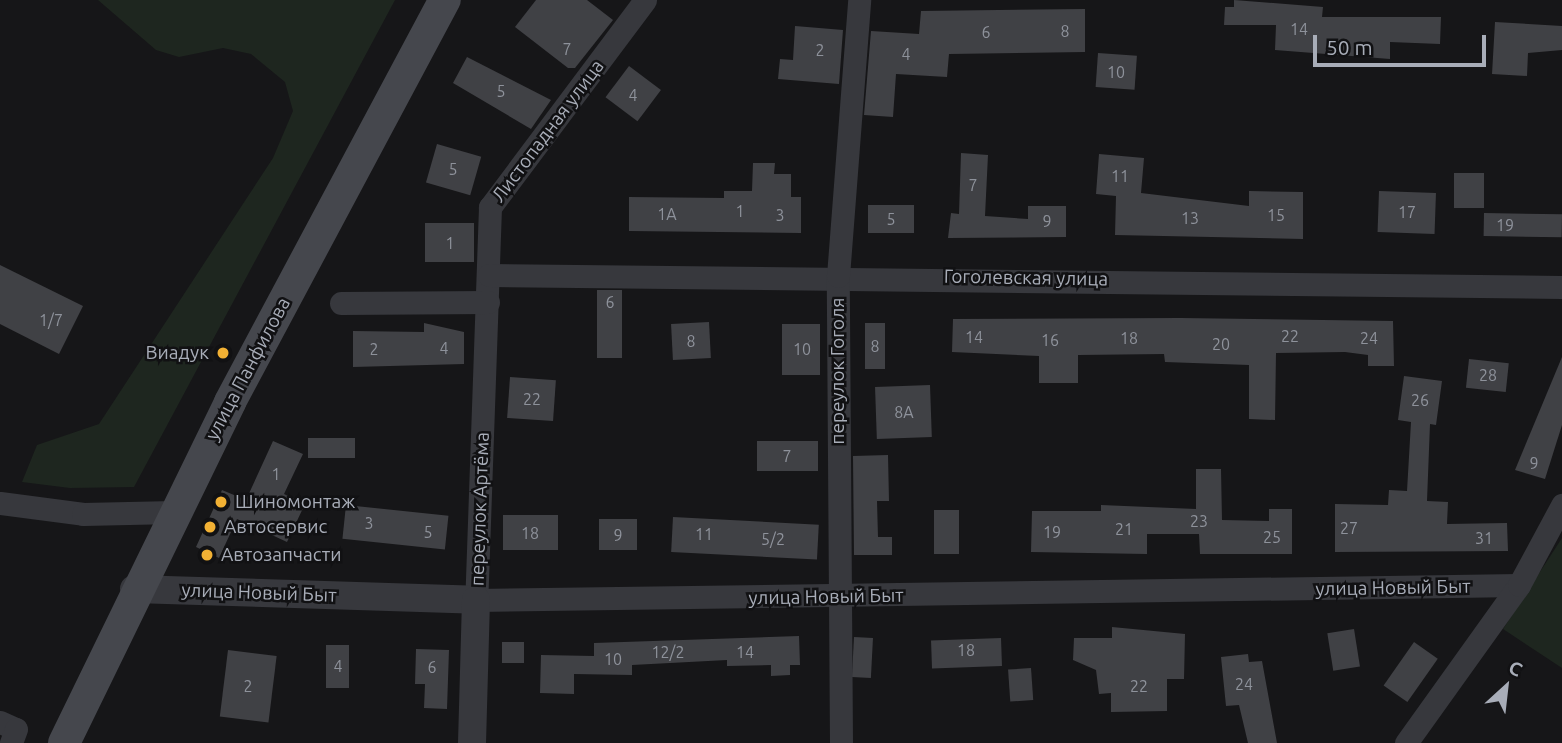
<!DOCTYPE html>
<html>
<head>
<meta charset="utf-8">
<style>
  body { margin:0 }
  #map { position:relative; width:1562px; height:743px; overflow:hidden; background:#161618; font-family:Ubuntu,sans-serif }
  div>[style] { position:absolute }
  .green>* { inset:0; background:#1e261f }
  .building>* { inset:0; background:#404145; transform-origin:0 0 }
  .minor>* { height:23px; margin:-11.5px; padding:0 11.5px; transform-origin:11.5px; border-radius:11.5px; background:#37383d }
  .tertiary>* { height:28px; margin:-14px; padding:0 14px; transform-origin:14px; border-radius:14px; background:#37383d }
  .secondary>* { height:32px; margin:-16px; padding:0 16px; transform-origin:16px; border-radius:16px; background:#45474d }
  .dots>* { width:19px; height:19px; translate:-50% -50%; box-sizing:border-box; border:4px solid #111113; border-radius:50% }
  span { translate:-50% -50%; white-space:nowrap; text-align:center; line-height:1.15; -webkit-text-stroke:5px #111113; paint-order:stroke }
  .number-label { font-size:16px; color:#8e929b }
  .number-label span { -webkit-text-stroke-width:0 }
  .street-label { font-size:19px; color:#a8adb8 }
  .poi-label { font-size:19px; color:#a8adb8 }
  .right { translate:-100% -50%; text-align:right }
  .left { translate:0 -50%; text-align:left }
  .north { position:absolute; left:1471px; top:652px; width:70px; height:70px; -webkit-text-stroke:5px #111113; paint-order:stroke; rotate:27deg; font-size:19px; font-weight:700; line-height:28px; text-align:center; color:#a8adb8 }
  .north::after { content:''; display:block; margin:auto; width:24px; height:32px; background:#a8adb8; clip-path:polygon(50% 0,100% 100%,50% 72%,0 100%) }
  .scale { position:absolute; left:1313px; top:35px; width:173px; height:32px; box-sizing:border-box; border:4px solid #a8adb8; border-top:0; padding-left:9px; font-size:21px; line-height:24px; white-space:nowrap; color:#a8adb8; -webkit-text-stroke:5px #111113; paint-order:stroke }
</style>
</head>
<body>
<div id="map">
  <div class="green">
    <div style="clip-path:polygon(98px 0,395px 0,134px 487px,70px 488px,22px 482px,37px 445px,99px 424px,273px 158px,293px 111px,285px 82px,251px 54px,223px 48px,179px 57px,156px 50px)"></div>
    <div style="clip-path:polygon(1562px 538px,1562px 668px,1503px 629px)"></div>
  </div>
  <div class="building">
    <div style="clip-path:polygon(536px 0,587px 0,613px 20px,575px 68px,568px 68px,515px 27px)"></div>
    <div style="clip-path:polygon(1234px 0,1323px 7px,1322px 17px,1441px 17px,1440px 44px,1390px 42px,1390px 59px,1275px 50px,1276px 25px,1224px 25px,1225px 7px,1234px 7px)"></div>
    <div style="clip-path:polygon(1085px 9px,1085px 52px,949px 54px,947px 77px,896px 74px,893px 117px,864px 115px,871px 31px,919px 34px,921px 11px)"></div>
    <div style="clip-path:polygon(1495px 22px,1562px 26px,1562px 50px,1528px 53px,1527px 76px,1492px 74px)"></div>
    <div style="clip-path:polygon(795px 26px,843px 30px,839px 84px,778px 79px,780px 59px,793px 60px)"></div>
    <div style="left:1098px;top:53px;width:39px;height:34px;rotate:4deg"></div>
    <div style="clip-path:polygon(467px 57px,551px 100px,531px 129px,453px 83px)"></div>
    <div style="left:629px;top:66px;width:40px;height:39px;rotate:37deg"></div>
    <div style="left:437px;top:144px;width:46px;height:40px;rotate:16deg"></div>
    <div style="clip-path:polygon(961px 153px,988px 155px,985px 216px,1028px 219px,1028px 206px,1066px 206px,1066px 237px,948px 238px,951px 213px,959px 214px)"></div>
    <div style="clip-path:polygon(1099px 154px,1144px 158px,1141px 193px,1249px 206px,1249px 191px,1303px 192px,1303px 239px,1115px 235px,1116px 196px,1096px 194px)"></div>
    <div style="clip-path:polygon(753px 163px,775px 163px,774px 174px,791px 174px,791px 197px,801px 197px,801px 233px,629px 231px,629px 197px,724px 198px,724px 191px,752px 191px)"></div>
    <div style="left:1484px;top:173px;width:35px;height:30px;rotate:90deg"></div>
    <div style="left:1379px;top:191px;width:57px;height:41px;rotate:2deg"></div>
    <div style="left:868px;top:205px;width:46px;height:28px"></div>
    <div style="left:1484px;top:213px;width:78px;height:23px;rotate:1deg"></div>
    <div style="left:474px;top:223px;width:39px;height:49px;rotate:90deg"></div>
    <div style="clip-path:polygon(0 265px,83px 306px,59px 354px,0 324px)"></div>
    <div style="left:597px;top:290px;width:25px;height:68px"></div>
    <div style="clip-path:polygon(1180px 318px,1393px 321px,1394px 366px,1368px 366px,1368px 355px,1345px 352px,1276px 353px,1275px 420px,1249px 419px,1249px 365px,1165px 362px,1164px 354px,1078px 355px,1078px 383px,1039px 383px,1039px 356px,952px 352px,953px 319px)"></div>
    <div style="left:709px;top:322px;width:36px;height:38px;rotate:87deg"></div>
    <div style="clip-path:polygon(424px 323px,464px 332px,464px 364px,353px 367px,353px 331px,424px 332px)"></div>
    <div style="left:865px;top:323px;width:20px;height:46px"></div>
    <div style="left:782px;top:324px;width:38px;height:51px"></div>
    <div style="clip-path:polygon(1562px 357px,1562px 425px,1545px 479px,1515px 470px)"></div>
    <div style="left:1469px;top:359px;width:40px;height:29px;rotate:6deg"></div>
    <div style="clip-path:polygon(1404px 376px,1442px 381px,1436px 425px,1430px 424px,1427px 501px,1448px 502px,1447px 524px,1507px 523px,1508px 551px,1335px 552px,1335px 504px,1388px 505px,1389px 490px,1407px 491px,1411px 422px,1398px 420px)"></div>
    <div style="left:510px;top:377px;width:46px;height:41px;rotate:4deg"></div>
    <div style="left:930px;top:385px;width:52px;height:55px;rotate:88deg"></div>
    <div style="left:355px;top:438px;width:20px;height:47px;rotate:90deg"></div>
    <div style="clip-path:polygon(273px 441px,303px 454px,284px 494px,305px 504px,287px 542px,237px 519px,219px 558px,196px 547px,222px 490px,246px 500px)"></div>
    <div style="left:757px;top:441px;width:61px;height:30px"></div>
    <div style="clip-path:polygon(888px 455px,889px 501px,877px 501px,878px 537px,892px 537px,892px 555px,854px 555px,853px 456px)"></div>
    <div style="clip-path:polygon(1196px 469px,1221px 469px,1222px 520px,1269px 521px,1269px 509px,1292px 509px,1292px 554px,1200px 554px,1199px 534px,1147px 534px,1147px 554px,1031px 552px,1032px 511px,1101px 511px,1101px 505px,1196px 509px)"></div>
    <div style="left:346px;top:505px;width:103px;height:34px;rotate:6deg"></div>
    <div style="left:934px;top:510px;width:25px;height:44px"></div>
    <div style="left:503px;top:515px;width:55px;height:35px"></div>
    <div style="left:673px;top:517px;width:146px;height:35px;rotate:3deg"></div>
    <div style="left:599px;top:519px;width:38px;height:31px"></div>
    <div style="clip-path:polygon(1112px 627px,1185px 634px,1184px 679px,1167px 679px,1167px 711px,1111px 712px,1111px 693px,1099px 694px,1096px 670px,1073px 660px,1074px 638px,1112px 638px)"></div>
    <div style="left:1354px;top:629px;width:38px;height:27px;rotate:81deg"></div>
    <div style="clip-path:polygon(799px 636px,800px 665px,790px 665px,790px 675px,771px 676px,771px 665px,727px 666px,727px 660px,632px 665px,632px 675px,574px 674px,574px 694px,540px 693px,541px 655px,594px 656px,594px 643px)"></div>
    <div style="left:854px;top:637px;width:19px;height:40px;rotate:3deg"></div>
    <div style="left:1001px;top:638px;width:28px;height:70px;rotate:88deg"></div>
    <div style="left:502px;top:642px;width:22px;height:21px"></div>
    <div style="left:1414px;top:642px;width:29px;height:53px;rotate:35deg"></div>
    <div style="left:326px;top:645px;width:23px;height:43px"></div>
    <div style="clip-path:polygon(416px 649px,449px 650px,447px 709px,424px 708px,425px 684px,415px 684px)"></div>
    <div style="left:228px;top:650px;width:49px;height:67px;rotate:7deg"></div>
    <div style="clip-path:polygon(1248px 654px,1249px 662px,1262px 661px,1277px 743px,1248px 743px,1239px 705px,1226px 706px,1221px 657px)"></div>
    <div style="left:1031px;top:668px;width:32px;height:23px;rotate:86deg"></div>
  </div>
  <div class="minor">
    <div style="left:645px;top:0;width:259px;rotate:126.8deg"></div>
    <div style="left:490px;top:207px;width:393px;rotate:92deg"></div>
    <div style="left:476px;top:600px;width:1043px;rotate:-0.82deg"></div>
    <div style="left:489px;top:275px;width:1073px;rotate:0.64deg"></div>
    <div style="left:341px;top:303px;width:147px;rotate:-0.4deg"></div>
    <div style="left:0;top:503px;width:84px;rotate:7.5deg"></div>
    <div style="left:83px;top:514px;width:91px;rotate:-1.3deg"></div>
    <div style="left:0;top:722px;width:17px;rotate:24deg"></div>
    <div style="left:16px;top:729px;width:15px;rotate:110deg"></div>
    <div style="left:841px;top:743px;width:467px;rotate:-90.4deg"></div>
    <div style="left:838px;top:276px;width:277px;rotate:-85.6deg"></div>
    <div style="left:1406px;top:743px;width:194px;rotate:-54.4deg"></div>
    <div style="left:1519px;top:585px;width:91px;rotate:-61.7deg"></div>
  </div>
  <div class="tertiary">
    <div style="left:134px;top:589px;width:342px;rotate:1.8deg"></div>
    <div style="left:476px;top:600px;width:143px;rotate:91.6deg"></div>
  </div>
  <div class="secondary">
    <div style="left:64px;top:743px;width:379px;rotate:-64deg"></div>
    <div style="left:230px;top:402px;width:456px;rotate:-61.9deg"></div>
  </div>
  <div class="dots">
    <div style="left:223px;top:353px;background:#f2b134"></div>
    <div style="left:221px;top:502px;background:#f2b134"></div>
    <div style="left:210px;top:527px;background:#f2b134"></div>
    <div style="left:207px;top:555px;background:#f2b134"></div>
  </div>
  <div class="number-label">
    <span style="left:1299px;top:29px">14</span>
    <span style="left:1065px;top:31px">8</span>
    <span style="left:986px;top:32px">6</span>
    <span style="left:567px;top:49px">7</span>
    <span style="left:820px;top:50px">2</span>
    <span style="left:906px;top:54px">4</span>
    <span style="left:1116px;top:72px">10</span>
    <span style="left:501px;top:91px">5</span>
    <span style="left:633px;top:95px">4</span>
    <span style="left:453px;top:169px">5</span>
    <span style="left:1120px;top:176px">11</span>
    <span style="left:973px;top:185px">7</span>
    <span style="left:740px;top:211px">1</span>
    <span style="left:1407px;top:212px">17</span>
    <span style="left:667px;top:214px">1А</span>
    <span style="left:780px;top:215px">3</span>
    <span style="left:1276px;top:215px">15</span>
    <span style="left:1190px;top:218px">13</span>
    <span style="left:891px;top:219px">5</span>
    <span style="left:1047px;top:221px">9</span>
    <span style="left:1505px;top:225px">19</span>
    <span style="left:450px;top:243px">1</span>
    <span style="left:610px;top:302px">6</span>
    <span style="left:51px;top:320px">1/7</span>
    <span style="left:1290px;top:336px">22</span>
    <span style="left:974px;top:337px">14</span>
    <span style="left:1129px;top:338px">18</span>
    <span style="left:1369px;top:338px">24</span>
    <span style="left:1050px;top:340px">16</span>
    <span style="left:691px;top:341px">8</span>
    <span style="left:1221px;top:344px">20</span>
    <span style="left:875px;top:346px">8</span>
    <span style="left:444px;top:348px">4</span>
    <span style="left:374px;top:349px">2</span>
    <span style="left:802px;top:349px">10</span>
    <span style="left:1488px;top:375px">28</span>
    <span style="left:532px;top:399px">22</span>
    <span style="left:1420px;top:400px">26</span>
    <span style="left:904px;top:412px">8А</span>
    <span style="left:787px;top:456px">7</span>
    <span style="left:1534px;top:463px">9</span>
    <span style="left:276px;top:474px">1</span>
    <span style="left:1199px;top:521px">23</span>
    <span style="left:369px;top:523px">3</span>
    <span style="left:1349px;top:528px">27</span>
    <span style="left:1124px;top:529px">21</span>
    <span style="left:428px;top:532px">5</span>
    <span style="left:1052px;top:532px">19</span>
    <span style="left:530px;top:533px">18</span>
    <span style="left:704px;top:534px">11</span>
    <span style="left:618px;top:535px">9</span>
    <span style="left:1272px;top:537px">25</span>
    <span style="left:1484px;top:538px">31</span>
    <span style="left:773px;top:539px">5/2</span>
    <span style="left:966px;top:650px">18</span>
    <span style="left:668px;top:652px">12/2</span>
    <span style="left:745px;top:652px">14</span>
    <span style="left:613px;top:659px">10</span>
    <span style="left:338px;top:666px">4</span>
    <span style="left:432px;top:667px">6</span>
    <span style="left:1244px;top:684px">24</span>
    <span style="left:248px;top:686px">2</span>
    <span style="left:1139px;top:686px">22</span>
  </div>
  <div class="street-label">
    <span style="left:548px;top:131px;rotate:-53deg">Листопадная улица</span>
    <span style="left:1026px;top:278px;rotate:1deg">Гоголевская улица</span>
    <span style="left:248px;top:369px;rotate:-62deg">улица Панфилова</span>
    <span style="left:838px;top:371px;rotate:-90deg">переулок Гоголя</span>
    <span style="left:480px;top:509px;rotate:-88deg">переулок Артёма</span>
    <span style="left:1393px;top:588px;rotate:-1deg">улица Новый Быт</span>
    <span style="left:259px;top:593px;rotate:2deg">улица Новый Быт</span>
    <span style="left:826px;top:597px;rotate:-1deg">улица Новый Быт</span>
  </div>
  <div class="poi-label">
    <span class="right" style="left:209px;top:353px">Виадук</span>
    <span class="left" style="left:235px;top:502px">Шиномонтаж</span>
    <span class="left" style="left:224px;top:527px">Автосервис</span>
    <span class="left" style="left:221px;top:555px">Автозапчасти</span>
  </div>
  <div class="north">С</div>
  <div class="scale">50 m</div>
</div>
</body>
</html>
